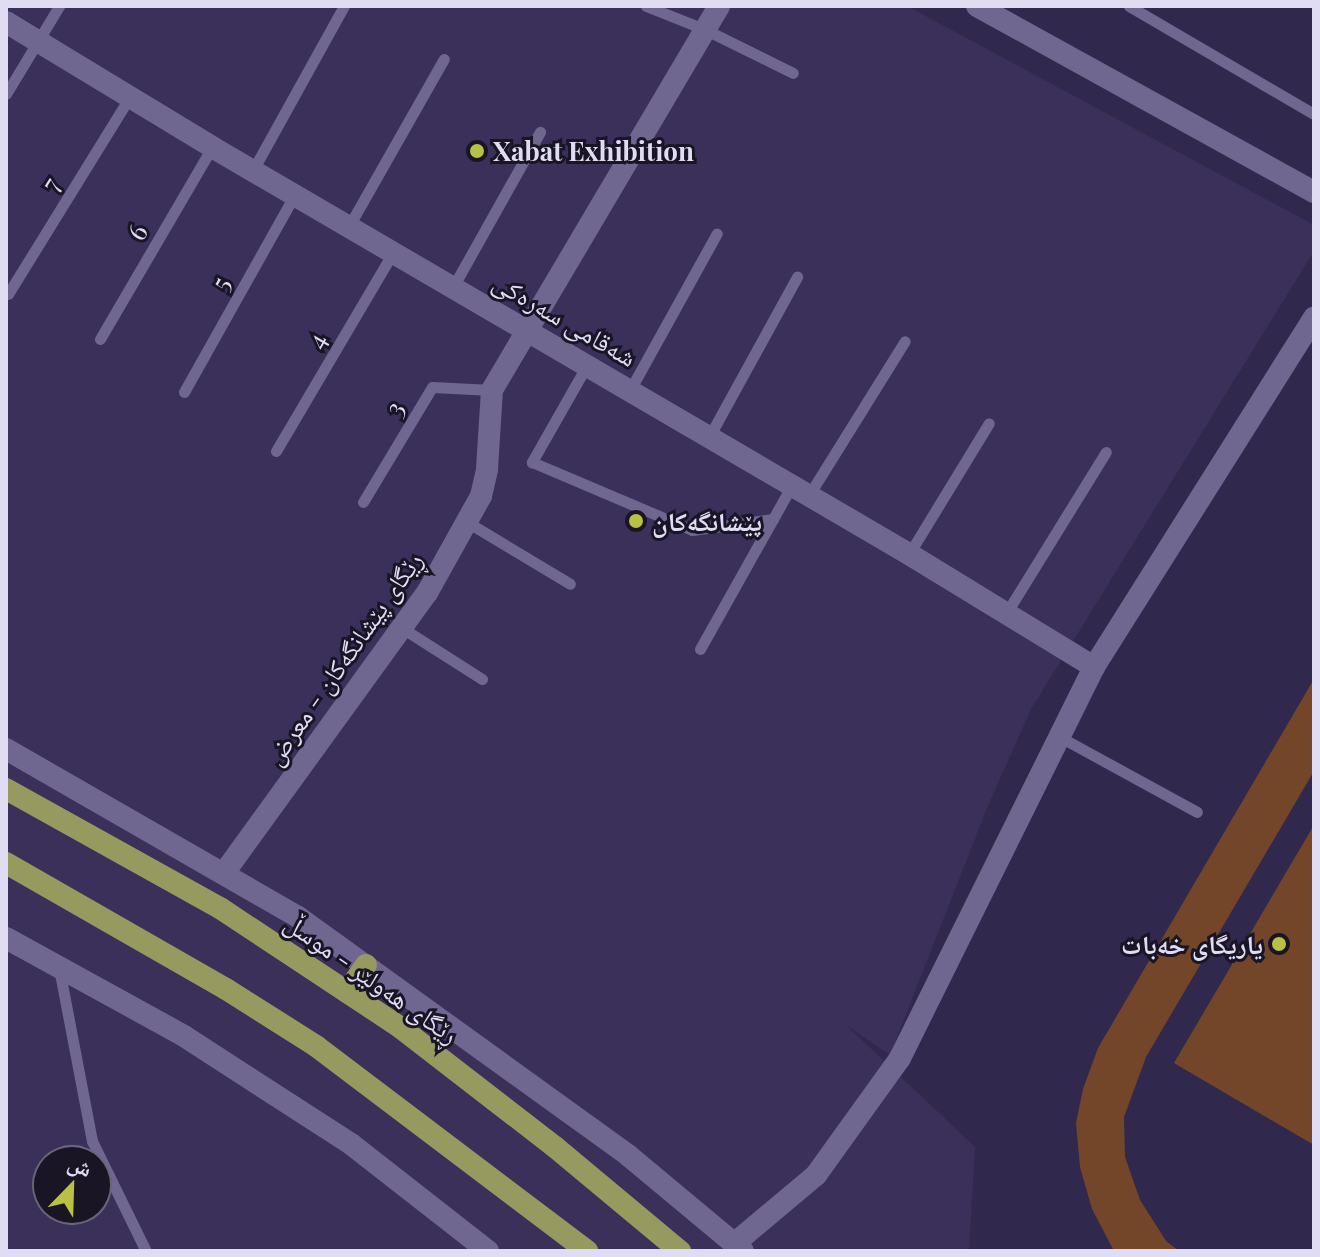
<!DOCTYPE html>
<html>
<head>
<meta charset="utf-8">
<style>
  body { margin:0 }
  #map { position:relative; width:1320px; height:1257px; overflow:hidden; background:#31294d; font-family:"Playfair Display","Noto Naskh Arabic",serif }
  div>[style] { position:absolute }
  .built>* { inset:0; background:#3a305a }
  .green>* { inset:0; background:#734629 }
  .service>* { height:11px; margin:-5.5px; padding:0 5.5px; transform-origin:5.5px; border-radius:5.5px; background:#6f6790 }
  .minor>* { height:22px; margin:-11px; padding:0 11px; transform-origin:11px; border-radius:11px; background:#6f6790 }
  .secondary>* { height:22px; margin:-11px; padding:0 11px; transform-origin:11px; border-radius:11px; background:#6f6790 }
  .trunk>* { height:22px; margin:-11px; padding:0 11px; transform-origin:11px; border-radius:11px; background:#969a5e }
  .dots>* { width:22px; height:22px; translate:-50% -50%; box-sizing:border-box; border:4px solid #191525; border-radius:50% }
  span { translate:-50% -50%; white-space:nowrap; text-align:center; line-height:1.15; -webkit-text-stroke:6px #191525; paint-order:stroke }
  .poi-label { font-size:26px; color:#dfdcf3; font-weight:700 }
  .left { translate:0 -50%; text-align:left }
  .right { translate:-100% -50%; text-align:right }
  .street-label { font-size:26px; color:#dfdcf3 }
  .frame { position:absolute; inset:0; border:8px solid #dfdcf3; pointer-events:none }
  .north { position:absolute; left:32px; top:1145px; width:80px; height:80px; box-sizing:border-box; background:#191525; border:2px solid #686577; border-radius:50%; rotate:23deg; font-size:22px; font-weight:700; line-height:32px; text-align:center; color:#dfdcf3 }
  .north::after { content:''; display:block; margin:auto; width:28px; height:36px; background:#b9c046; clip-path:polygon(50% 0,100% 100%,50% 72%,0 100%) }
</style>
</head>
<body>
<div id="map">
  <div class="built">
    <div style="clip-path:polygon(evenodd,6px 6px,907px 6px,1314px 225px,1314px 251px,1031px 709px,987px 808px,890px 1055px,846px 1025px,975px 1147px,969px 1251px,6px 1251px,6px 6px,48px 1161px,96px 1161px,96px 1209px,48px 1209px,48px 1161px)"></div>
  </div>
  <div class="green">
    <div style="clip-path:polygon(1314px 679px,1314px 771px,1146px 1057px,1124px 1117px,1125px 1157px,1140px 1200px,1166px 1241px,1179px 1251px,1114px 1251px,1092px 1209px,1080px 1167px,1076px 1123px,1083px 1089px,1098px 1048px)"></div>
    <div style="clip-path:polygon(1314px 825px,1314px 1145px,1174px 1063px)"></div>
  </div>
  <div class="service">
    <div style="left:646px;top:6px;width:62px;rotate:21.6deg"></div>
    <div style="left:704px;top:29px;width:99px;rotate:26.3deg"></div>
    <div style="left:1129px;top:6px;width:214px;rotate:30.3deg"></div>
    <div style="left:6px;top:94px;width:103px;rotate:-58.9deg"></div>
    <div style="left:253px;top:170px;width:188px;rotate:-61deg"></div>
    <div style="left:349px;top:226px;width:192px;rotate:-60.4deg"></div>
    <div style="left:453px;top:287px;width:178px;rotate:-60.7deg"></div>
    <div style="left:8px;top:294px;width:230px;rotate:-58.3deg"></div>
    <div style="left:100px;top:339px;width:222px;rotate:-59.7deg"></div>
    <div style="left:587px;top:365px;width:112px;rotate:119.6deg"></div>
    <div style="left:532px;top:462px;width:174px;rotate:23deg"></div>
    <div style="left:692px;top:530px;width:82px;rotate:-7.7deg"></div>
    <div style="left:630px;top:390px;width:179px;rotate:-61deg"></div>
    <div style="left:184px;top:392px;width:227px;rotate:-60.7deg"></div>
    <div style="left:709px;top:437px;width:183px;rotate:-61.2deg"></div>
    <div style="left:276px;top:451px;width:231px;rotate:-59.5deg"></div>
    <div style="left:809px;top:495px;width:181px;rotate:-58.1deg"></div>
    <div style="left:363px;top:502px;width:134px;rotate:-59deg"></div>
    <div style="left:432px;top:387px;width:60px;rotate:2.9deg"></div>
    <div style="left:467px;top:522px;width:120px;rotate:31deg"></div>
    <div style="left:909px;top:554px;width:153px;rotate:-58.6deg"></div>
    <div style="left:1007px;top:612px;width:188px;rotate:-58.3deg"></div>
    <div style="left:402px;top:628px;width:95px;rotate:32.5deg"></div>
    <div style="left:700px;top:649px;width:188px;rotate:-60.7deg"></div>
    <div style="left:1060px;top:737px;width:156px;rotate:28.7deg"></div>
    <div style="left:59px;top:968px;width:176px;rotate:79.2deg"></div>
    <div style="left:92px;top:1141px;width:123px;rotate:63.9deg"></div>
  </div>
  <div class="minor">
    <div style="left:977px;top:6px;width:385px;rotate:28.9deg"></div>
    <div style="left:6px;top:22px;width:241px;rotate:31.2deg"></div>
    <div style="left:212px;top:147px;width:807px;rotate:30.28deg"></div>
    <div style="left:909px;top:554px;width:217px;rotate:31.4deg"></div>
    <div style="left:224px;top:873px;width:346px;rotate:-54.1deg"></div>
    <div style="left:427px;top:593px;width:111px;rotate:-60.9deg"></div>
    <div style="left:481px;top:496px;width:28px;rotate:-77deg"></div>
    <div style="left:487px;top:469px;width:79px;rotate:-86.4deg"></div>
    <div style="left:492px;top:390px;width:446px;rotate:-59.4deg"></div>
    <div style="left:6px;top:938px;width:203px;rotate:28.8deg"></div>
    <div style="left:184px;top:1036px;width:199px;rotate:32.9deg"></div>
    <div style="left:351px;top:1144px;width:174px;rotate:38deg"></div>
    <div style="left:735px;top:1243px;width:106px;rotate:-40deg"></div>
    <div style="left:816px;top:1175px;width:144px;rotate:-54.3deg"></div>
    <div style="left:900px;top:1058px;width:436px;rotate:-63.6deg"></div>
    <div style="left:1094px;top:667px;width:413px;rotate:-57.8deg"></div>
  </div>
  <div class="secondary">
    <div style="left:6px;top:749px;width:337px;rotate:29.9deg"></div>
    <div style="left:298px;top:917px;width:408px;rotate:35.8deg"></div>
    <div style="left:629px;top:1156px;width:148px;rotate:39.8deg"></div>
  </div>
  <div class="trunk">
    <div style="left:6px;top:789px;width:245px;rotate:29.1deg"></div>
    <div style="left:220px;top:908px;width:217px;rotate:33.5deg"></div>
    <div style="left:401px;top:1028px;width:195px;rotate:37.7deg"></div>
    <div style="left:555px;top:1147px;width:163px;rotate:39.8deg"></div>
    <div style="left:6px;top:863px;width:254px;rotate:29.8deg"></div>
    <div style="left:226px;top:989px;width:107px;rotate:32.3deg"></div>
    <div style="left:316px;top:1046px;width:340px;rotate:37.1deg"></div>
    <div style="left:347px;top:992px;width:33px;rotate:-55deg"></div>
  </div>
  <div class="dots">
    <div style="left:477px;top:151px;background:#b9c046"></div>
    <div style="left:636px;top:521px;background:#b9c046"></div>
    <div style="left:1279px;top:944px;background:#b9c046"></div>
  </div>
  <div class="poi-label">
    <span class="left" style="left:493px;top:151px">Xabat Exhibition</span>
    <span class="left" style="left:652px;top:521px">پێشانگەکان</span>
    <span class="right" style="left:1263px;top:944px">یاریگای خەبات</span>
  </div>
  <div class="street-label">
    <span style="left:50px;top:184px;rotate:-58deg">7</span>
    <span style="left:137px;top:232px;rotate:-60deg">6</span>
    <span style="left:220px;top:283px;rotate:-61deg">5</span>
    <span style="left:565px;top:319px;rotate:30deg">شەقامی سەرەکی</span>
    <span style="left:316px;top:340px;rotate:-60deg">4</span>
    <span style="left:394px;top:408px;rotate:-59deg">3</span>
    <span style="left:343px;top:658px;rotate:-55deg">ڕێگای پێشانگەکان - معرض</span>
    <span style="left:372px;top:978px;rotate:35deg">ڕێگای هەولێر - موسڵ</span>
  </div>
  <div class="frame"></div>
  <div class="north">ش</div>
</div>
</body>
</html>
